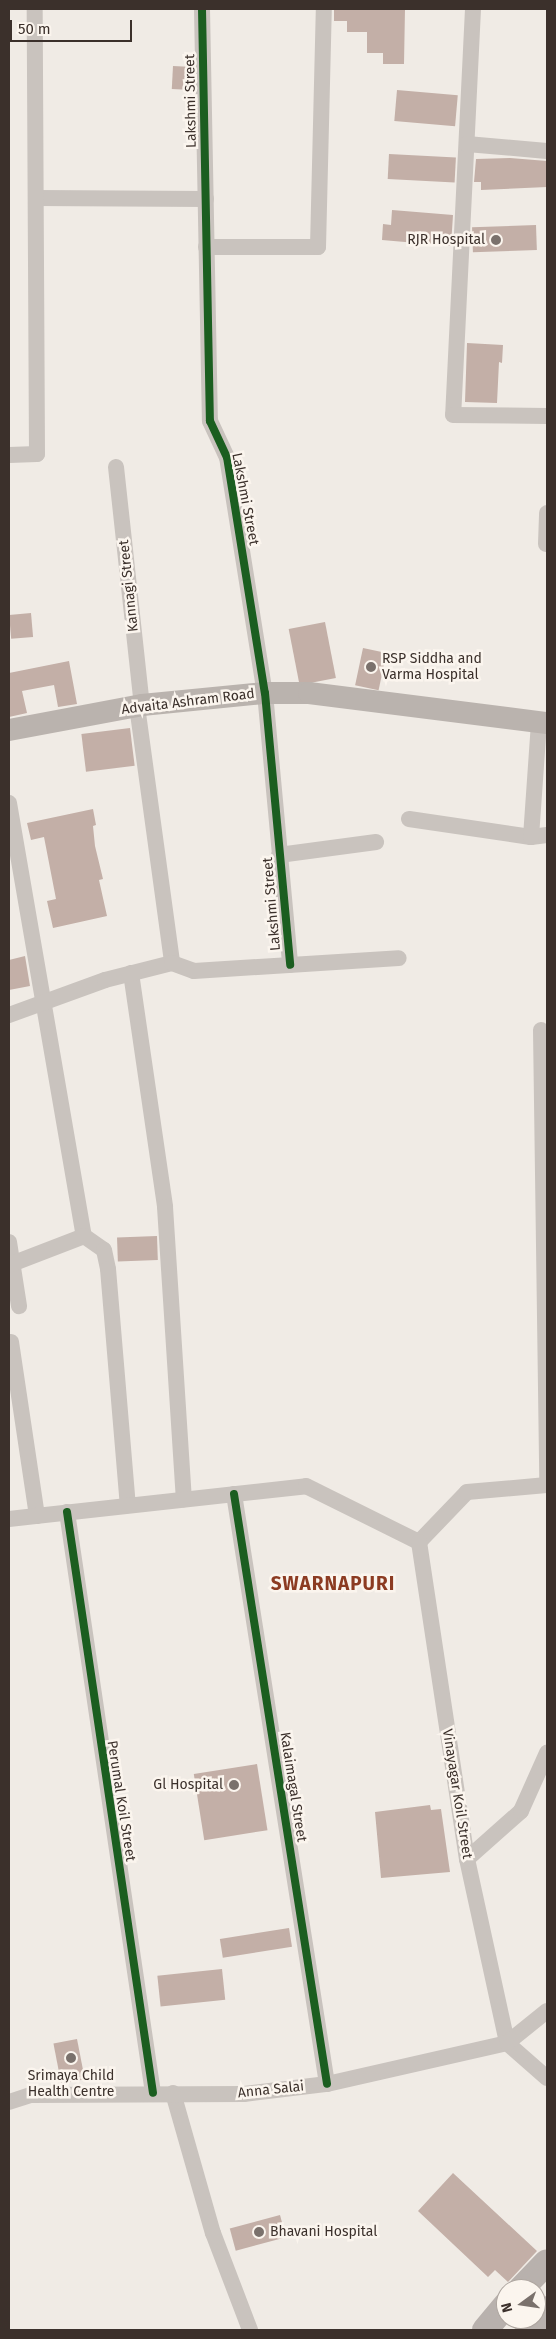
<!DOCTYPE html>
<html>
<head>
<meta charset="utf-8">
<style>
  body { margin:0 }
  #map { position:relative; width:556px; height:2339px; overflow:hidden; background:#f0ebe5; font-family:"Fira Sans",sans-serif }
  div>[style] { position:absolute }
  .building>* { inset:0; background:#c3afa7; transform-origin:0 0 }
  .street>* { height:16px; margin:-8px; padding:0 8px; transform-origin:8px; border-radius:8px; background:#c9c3be }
  .secondary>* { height:22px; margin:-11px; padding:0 11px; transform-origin:11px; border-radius:11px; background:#bab3ae }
  .primary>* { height:26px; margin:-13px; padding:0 13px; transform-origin:13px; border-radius:13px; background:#b8b1ad }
  .cycleway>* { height:8px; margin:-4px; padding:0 4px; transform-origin:4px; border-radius:4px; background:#1b5e20 }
  .dots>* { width:14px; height:14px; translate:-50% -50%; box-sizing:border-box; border:2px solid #fbf5ee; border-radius:50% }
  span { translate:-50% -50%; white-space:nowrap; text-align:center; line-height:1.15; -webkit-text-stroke:5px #fbf5ee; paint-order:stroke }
  .street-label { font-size:14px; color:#3b302b }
  .poi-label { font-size:14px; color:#3b302b }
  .right { translate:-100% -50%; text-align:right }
  .left { translate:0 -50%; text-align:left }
  .district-label { font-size:19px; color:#8c3b22; font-weight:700; letter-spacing:1px }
  .frame { position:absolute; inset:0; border:10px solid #3b302b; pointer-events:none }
  .north { position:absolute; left:496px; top:2279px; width:50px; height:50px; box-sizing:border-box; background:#fbf5ee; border:1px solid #aea6a0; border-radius:50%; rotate:256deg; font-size:14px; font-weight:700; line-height:20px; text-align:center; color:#3b302b }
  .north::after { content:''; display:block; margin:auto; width:18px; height:22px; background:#7a716c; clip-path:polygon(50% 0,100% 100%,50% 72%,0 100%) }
  .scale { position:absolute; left:10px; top:20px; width:122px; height:22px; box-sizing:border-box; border:2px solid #3b302b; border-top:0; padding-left:6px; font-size:15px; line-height:18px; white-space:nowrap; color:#3b302b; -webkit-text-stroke:4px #fbf5ee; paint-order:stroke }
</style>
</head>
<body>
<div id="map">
  <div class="building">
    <div style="clip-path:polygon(334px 9px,405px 9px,404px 64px,383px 64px,383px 53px,367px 53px,367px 32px,347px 32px,347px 21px,334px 21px)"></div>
    <div style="left:173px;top:66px;width:20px;height:23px;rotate:3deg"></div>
    <div style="left:397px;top:90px;width:61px;height:31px;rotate:5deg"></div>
    <div style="left:389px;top:154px;width:67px;height:25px;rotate:3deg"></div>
    <div style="clip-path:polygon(510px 158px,547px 161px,547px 187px,481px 190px,481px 182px,474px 182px,476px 159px)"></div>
    <div style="clip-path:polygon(392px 210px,453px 215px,451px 246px,382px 240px,383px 224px,391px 225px)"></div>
    <div style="left:536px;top:225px;width:25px;height:64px;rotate:88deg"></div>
    <div style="clip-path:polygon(467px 343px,503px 345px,502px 363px,499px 362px,497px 403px,465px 402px)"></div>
    <div style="left:31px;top:613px;width:24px;height:22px;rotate:85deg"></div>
    <div style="left:325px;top:622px;width:57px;height:37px;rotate:79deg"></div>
    <div style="left:363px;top:648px;width:24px;height:38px;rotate:12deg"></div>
    <div style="clip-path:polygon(69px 661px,77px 704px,58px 707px,54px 685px,22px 691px,27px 713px,9px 717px,9px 673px)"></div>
    <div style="left:130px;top:728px;width:38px;height:49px;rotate:83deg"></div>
    <div style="clip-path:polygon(93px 809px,96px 825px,93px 826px,95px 846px,103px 879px,99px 880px,107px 916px,53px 928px,47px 901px,56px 899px,44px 837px,31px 840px,27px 823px)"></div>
    <div style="clip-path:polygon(25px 956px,30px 986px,9px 990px,9px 960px)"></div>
    <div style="left:157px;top:1236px;width:24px;height:40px;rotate:88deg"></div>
    <div style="left:257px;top:1764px;width:67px;height:64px;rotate:81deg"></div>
    <div style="clip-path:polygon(430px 1805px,431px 1810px,441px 1809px,450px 1872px,381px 1878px,375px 1812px)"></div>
    <div style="left:289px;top:1928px;width:19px;height:70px;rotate:81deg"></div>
    <div style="left:222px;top:1969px;width:31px;height:65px;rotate:84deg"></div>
    <div style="left:77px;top:2039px;width:41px;height:24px;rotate:79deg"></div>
    <div style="clip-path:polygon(453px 2173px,537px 2251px,508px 2282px,495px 2270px,488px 2277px,418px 2211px)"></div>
    <div style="left:280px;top:2215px;width:23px;height:52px;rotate:75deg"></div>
  </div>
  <div class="street">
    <div style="left:202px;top:9px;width:412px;rotate:88.9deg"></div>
    <div style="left:210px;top:421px;width:40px;rotate:65deg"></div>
    <div style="left:227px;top:457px;width:239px;rotate:80.9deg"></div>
    <div style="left:265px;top:693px;width:273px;rotate:84.7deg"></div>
    <div style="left:473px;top:9px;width:406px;rotate:92.8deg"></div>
    <div style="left:453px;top:415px;width:94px;rotate:0.6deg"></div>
    <div style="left:467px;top:144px;width:80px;rotate:5deg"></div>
    <div style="left:36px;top:198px;width:170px;rotate:0.3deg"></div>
    <div style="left:206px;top:247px;width:112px"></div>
    <div style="left:318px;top:247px;width:238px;rotate:-88.6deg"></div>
    <div style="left:9px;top:455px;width:28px;rotate:-2deg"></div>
    <div style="left:37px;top:454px;width:445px;rotate:-90.3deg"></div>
    <div style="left:116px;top:467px;width:239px;rotate:83.8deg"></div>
    <div style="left:546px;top:544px;width:31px;rotate:-88deg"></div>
    <div style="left:137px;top:706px;width:259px;rotate:82.2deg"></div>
    <div style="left:9px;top:803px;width:439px;rotate:80.2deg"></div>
    <div style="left:409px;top:819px;width:123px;rotate:8.4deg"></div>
    <div style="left:531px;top:837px;width:16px;rotate:-7deg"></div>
    <div style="left:531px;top:837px;width:114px;rotate:-86deg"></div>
    <div style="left:279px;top:855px;width:98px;rotate:-7.6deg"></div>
    <div style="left:131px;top:973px;width:236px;rotate:81.7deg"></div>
    <div style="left:165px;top:1207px;width:293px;rotate:86.3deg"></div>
    <div style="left:9px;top:1015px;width:102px;rotate:-20deg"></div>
    <div style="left:105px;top:980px;width:69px;rotate:-14.2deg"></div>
    <div style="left:172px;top:963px;width:23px;rotate:20deg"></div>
    <div style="left:194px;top:971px;width:205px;rotate:-3.6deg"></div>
    <div style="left:541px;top:1030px;width:455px;rotate:89.2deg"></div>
    <div style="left:9px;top:1242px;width:65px;rotate:81.1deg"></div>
    <div style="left:9px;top:1265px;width:80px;rotate:-21.1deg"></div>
    <div style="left:84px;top:1236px;width:24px;rotate:35deg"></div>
    <div style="left:104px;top:1250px;width:19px;rotate:78deg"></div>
    <div style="left:108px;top:1269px;width:237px;rotate:85.2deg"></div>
    <div style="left:11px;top:1342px;width:176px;rotate:81.5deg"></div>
    <div style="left:234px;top:1494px;width:597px;rotate:81.04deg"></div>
    <div style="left:67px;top:1512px;width:587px;rotate:81.58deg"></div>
    <div style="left:9px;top:1519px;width:299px;rotate:-6.3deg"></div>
    <div style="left:306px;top:1486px;width:126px;rotate:26.4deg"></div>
    <div style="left:419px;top:1542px;width:69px;rotate:-46.2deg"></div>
    <div style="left:467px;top:1492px;width:80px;rotate:-5deg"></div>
    <div style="left:419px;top:1542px;width:321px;rotate:81.4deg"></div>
    <div style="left:467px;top:1859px;width:188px;rotate:77.7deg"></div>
    <div style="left:467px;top:1859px;width:72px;rotate:-41.6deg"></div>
    <div style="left:521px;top:1811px;width:64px;rotate:-65.9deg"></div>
    <div style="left:507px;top:2043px;width:53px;rotate:41.2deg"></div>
    <div style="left:173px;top:2093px;width:146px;rotate:74.1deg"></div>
    <div style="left:213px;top:2233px;width:104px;rotate:69.1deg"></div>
    <div style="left:9px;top:2102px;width:23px;rotate:-18deg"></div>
    <div style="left:31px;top:2095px;width:213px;rotate:-0.3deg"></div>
    <div style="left:244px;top:2094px;width:84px;rotate:-6.9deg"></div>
    <div style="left:327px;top:2084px;width:185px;rotate:-12.8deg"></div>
    <div style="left:507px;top:2043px;width:51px;rotate:-38.7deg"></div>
  </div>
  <div class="secondary">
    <div style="left:9px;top:730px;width:135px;rotate:-10.6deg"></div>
    <div style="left:142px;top:705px;width:124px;rotate:-5.6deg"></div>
    <div style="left:265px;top:693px;width:44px"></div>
    <div style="left:309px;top:693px;width:240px;rotate:7.2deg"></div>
  </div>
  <div class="primary">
    <div style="left:521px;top:2289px;width:37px;rotate:-46deg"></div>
    <div style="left:485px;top:2330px;width:33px;rotate:-50deg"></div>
    <div style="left:528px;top:2330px;width:28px;rotate:-48deg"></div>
  </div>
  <div class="cycleway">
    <div style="left:202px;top:9px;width:412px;rotate:88.9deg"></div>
    <div style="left:210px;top:421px;width:40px;rotate:65deg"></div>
    <div style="left:227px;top:457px;width:239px;rotate:80.9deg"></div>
    <div style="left:265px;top:693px;width:273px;rotate:84.7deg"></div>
    <div style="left:234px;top:1494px;width:597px;rotate:81.04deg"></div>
    <div style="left:67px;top:1512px;width:587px;rotate:81.58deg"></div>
  </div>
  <div class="dots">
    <div style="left:496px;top:240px;background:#7a716c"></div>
    <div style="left:371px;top:667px;background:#7a716c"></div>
    <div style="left:234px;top:1785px;background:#7a716c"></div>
    <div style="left:71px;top:2058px;background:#7a716c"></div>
    <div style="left:259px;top:2232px;background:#7a716c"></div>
  </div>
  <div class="street-label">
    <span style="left:191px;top:101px;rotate:-91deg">Lakshmi Street</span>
    <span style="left:245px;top:499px;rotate:79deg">Lakshmi Street</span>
    <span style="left:129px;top:586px;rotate:-96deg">Kannagi Street</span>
    <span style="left:188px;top:702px;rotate:-7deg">Advaita Ashram Road</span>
    <span style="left:272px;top:904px;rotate:-95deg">Lakshmi Street</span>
    <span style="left:293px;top:1787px;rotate:81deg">Kalaimagal Street</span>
    <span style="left:457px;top:1794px;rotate:81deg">Vinayagar Koil Street</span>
    <span style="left:121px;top:1801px;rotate:81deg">Perumal Koil Street</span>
    <span style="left:271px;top:2090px;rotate:-6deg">Anna Salai</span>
  </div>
  <div class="poi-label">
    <span class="right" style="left:485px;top:240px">RJR Hospital</span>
    <span class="left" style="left:382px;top:667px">RSP Siddha and<br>Varma Hospital</span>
    <span class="right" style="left:223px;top:1785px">Gl Hospital</span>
    <span style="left:71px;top:2084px">Srimaya Child<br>Health Centre</span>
    <span class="left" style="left:270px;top:2232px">Bhavani Hospital</span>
  </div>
  <div class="district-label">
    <span style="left:333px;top:1584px">SWARNAPURI</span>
  </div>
  <div class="frame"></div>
  <div class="north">N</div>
  <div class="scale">50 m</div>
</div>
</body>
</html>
